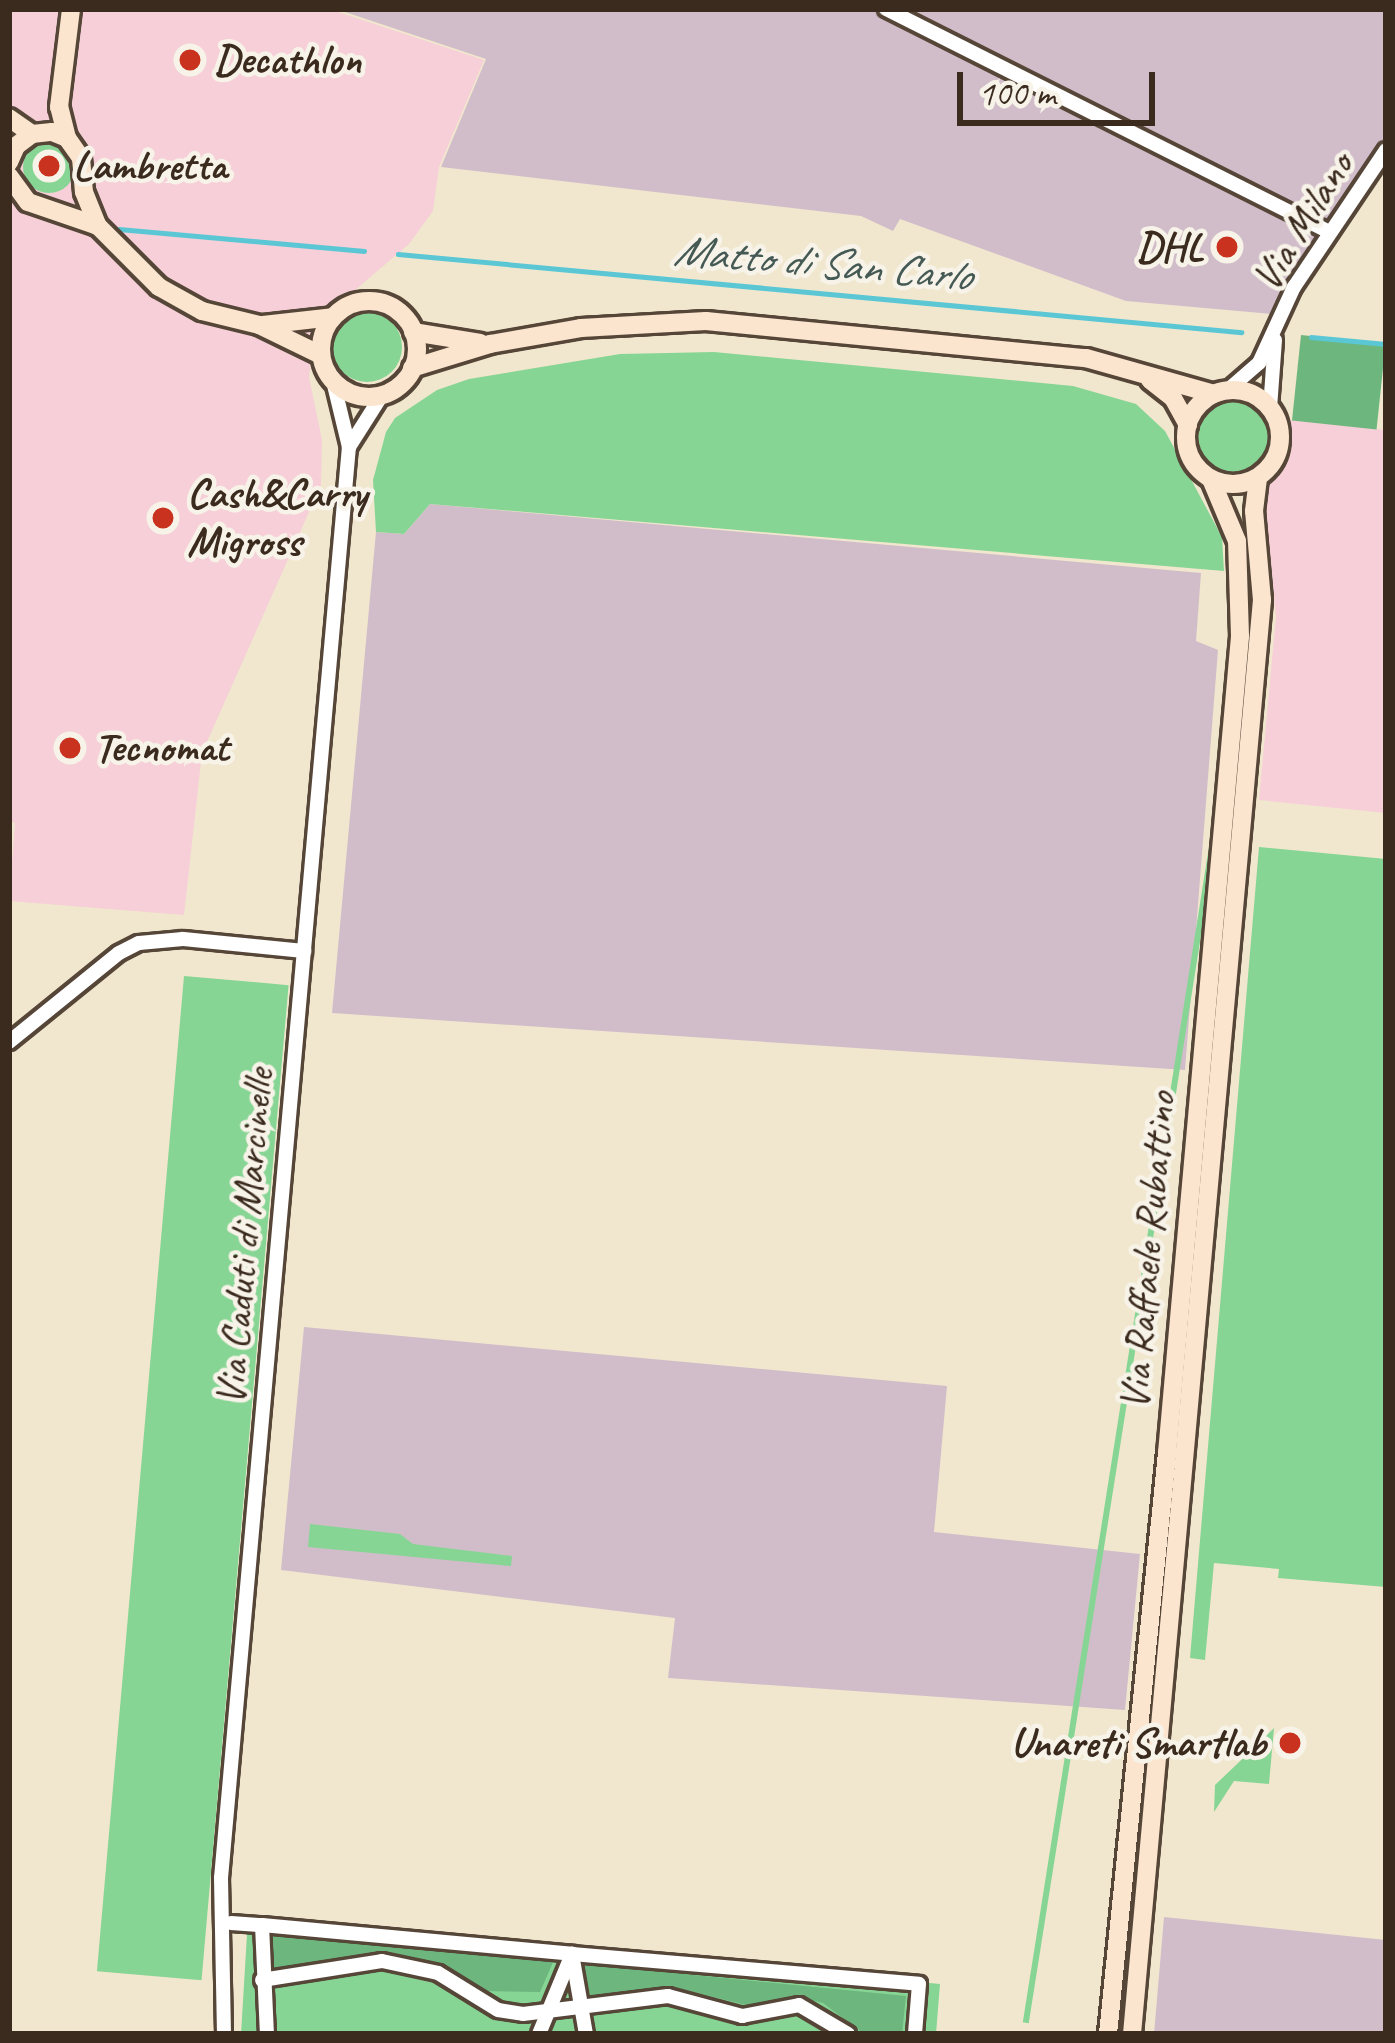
<!DOCTYPE html>
<html>
<head>
<meta charset="utf-8">
<style>
  body { margin:0 }
  #map { position:relative; width:1395px; height:2043px; overflow:hidden; background:#f1e7ce; font-family:Caveat,sans-serif }
  div>[style] { position:absolute }
  .built>* { inset:0; background:#f6cfd8 }
  .industrial>* { inset:0; background:#d1bdca }
  .green>* { inset:0; background:#87d594; transform-origin:0 0 }
  .round { border-radius:50% }
  .forest>* { inset:0; background:#6db67e; transform-origin:0 0 }
  .stream>* { height:4.5px; margin:-2.25px; padding:0 2.25px; transform-origin:2.25px; border-radius:2.25px; background:#5bc7d5 }
  .roads { filter:drop-shadow(3px 0 #564638) drop-shadow(-3px 0 #564638) drop-shadow(0 3px #564638) drop-shadow(0 -3px #564638) }
  .street>* { height:14px; margin:-7px; padding:0 7px; transform-origin:7px; border-radius:7px; background:#fff }
  .secondary>* { height:18px; margin:-9px; padding:0 9px; transform-origin:9px; border-radius:9px; background:#fbe5cf }
  .secondary>.ring { margin:-9px; padding:0; box-sizing:content-box; background:none; border:18px solid #fbe5cf; border-radius:50% }
  .dots>* { width:33px; height:33px; translate:-50% -50%; box-sizing:border-box; border:6px solid #f7f3e8; border-radius:50% }
  span { translate:-50% -50%; white-space:nowrap; text-align:center; line-height:1.15; -webkit-text-stroke:9px #f7f3e8; paint-order:stroke }
  .poi-label { font-size:42px; color:#3b2a1e; font-weight:700 }
  .left { translate:0 -50%; text-align:left }
  .right { translate:-100% -50%; text-align:right }
  .street-label { font-size:42px; color:#3b2a1e }
  .water-label { font-size:45px; color:#455955; font-style:italic }
  .frame { position:absolute; inset:0; border:12px solid #3b2a1e; pointer-events:none }
  .scale { position:absolute; left:957px; top:72px; width:198px; height:54px; box-sizing:border-box; border:6px solid #3b2a1e; border-top:0; padding-left:15px; font-size:36px; line-height:42px; white-space:nowrap; color:#3b2a1e; -webkit-text-stroke:9px #f7f3e8; paint-order:stroke }
</style>
</head>
<body>
<div id="map">
  <div class="built">
    <div style="clip-path:polygon(9px 9px,329px 9px,484px 60px,439px 167px,433px 211px,409px 244px,340px 303px,315px 334px,309px 377px,322px 440px,321px 485px,202px 753px,184px 915px,9px 901px,15px 823px,9px 821px)"></div>
    <div style="clip-path:polygon(1290px 420px,1386px 430px,1386px 813px,1259px 800px,1276px 617px,1264px 494px,1285px 460px)"></div>
  </div>
  <div class="industrial">
    <div style="clip-path:polygon(336px 9px,1386px 9px,1386px 150px,1282px 315px,1126px 301px,900px 219px,893px 231px,861px 216px,441px 167px,486px 59px)"></div>
    <div style="clip-path:polygon(430px 504px,1201px 573px,1196px 641px,1218px 650px,1185px 1070px,332px 1013px,376px 532px,404px 534px)"></div>
    <div style="clip-path:polygon(304px 1327px,947px 1386px,934px 1532px,1140px 1554px,1125px 1710px,668px 1678px,675px 1618px,281px 1570px)"></div>
    <div style="clip-path:polygon(1164px 1917px,1386px 1940px,1386px 2034px,1154px 2034px)"></div>
  </div>
  <div class="green">
    <div class="round" style="left:23px;top:141px;width:52px;height:52px"></div>
    <div class="round" style="left:332px;top:312px;width:70px;height:70px"></div>
    <div style="clip-path:polygon(714px 352px,1073px 386px,1136px 404px,1165px 431px,1222px 537px,1224px 571px,430px 504px,404px 534px,376px 532px,373px 480px,386px 432px,395px 418px,437px 390px,469px 379px,620px 354px)"></div>
    <div class="round" style="left:1198px;top:402px;width:70px;height:70px"></div>
    <div style="left:1249px;top:594px;width:6px;height:1446px;rotate:9deg"></div>
    <div style="clip-path:polygon(1259px 847px,1386px 859px,1386px 1587px,1278px 1578px,1279px 1569px,1214px 1563px,1205px 1660px,1190px 1658px)"></div>
    <div style="left:184px;top:976px;width:105px;height:999px;rotate:5deg"></div>
    <div style="clip-path:polygon(310px 1524px,400px 1534px,413px 1544px,512px 1556px,511px 1566px,308px 1547px)"></div>
    <div style="clip-path:polygon(1274px 1728px,1269px 1784px,1234px 1781px,1214px 1812px,1215px 1785px,1258px 1744px,1266px 1746px,1262px 1740px)"></div>
    <div style="clip-path:polygon(248px 1918px,940px 1984px,936px 2034px,241px 2034px)"></div>
  </div>
  <div class="forest">
    <div style="left:1301px;top:335px;width:85px;height:86px;rotate:6deg"></div>
    <div style="clip-path:polygon(265px 1930px,554px 1960px,540px 1992px,479px 1991px,443px 1967px,399px 1955px,350px 1956px,266px 1972px)"></div>
    <div style="clip-path:polygon(583px 1964px,906px 1996px,902px 2034px,864px 2034px,823px 2003px,792px 1996px,754px 2007px,674px 1987px,591px 2000px)"></div>
  </div>
  <div class="stream">
    <div style="left:9px;top:221px;width:1px"></div>
    <div style="left:119px;top:229px;width:246px;rotate:5.1deg"></div>
    <div style="left:398px;top:254px;width:847px;rotate:5.29deg"></div>
    <div style="left:1311px;top:337px;width:75px;rotate:5.3deg"></div>
  </div>
  <div class="roads">
    <div class="street">
      <div style="left:886px;top:9px;width:496px;rotate:26.7deg"></div>
      <div style="left:1229px;top:389px;width:40px;rotate:-41deg"></div>
      <div style="left:1259px;top:363px;width:84px;rotate:-65.3deg"></div>
      <div style="left:1294px;top:287px;width:165px;rotate:-56.1deg"></div>
      <div style="left:1270px;top:408px;width:68px;rotate:-85.8deg"></div>
      <div style="left:349px;top:447px;width:62px;rotate:-57.6deg"></div>
      <div style="left:9px;top:1042px;width:141px;rotate:-39deg"></div>
      <div style="left:119px;top:953px;width:22px;rotate:-27deg"></div>
      <div style="left:139px;top:943px;width:44px;rotate:-5.2deg"></div>
      <div style="left:183px;top:939px;width:122px;rotate:5.7deg"></div>
      <div style="left:231px;top:1923px;width:31px;rotate:4deg"></div>
      <div style="left:262px;top:1925px;width:109px;rotate:87.4deg"></div>
      <div style="left:262px;top:1925px;width:311px;rotate:5.3deg"></div>
      <div style="left:572px;top:1954px;width:81px;rotate:80.1deg"></div>
      <div style="left:262px;top:1980px;width:121px;rotate:-9deg"></div>
      <div style="left:382px;top:1961px;width:57px;rotate:12.1deg"></div>
      <div style="left:438px;top:1973px;width:70px;rotate:31.7deg"></div>
      <div style="left:498px;top:2010px;width:25px;rotate:9deg"></div>
      <div style="left:523px;top:2014px;width:146px;rotate:-7.1deg"></div>
      <div style="left:668px;top:1996px;width:77px;rotate:15.1deg"></div>
      <div style="left:742px;top:2016px;width:58px;rotate:-10.9deg"></div>
      <div style="left:799px;top:2005px;width:57px;rotate:30.6deg"></div>
      <div style="left:224px;top:2034px;width:156px;rotate:-91.1deg"></div>
      <div style="left:221px;top:1878px;width:1437px;rotate:-84.89deg"></div>
      <div style="left:349px;top:447px;width:68px;rotate:-103.6deg"></div>
      <div style="left:539px;top:2034px;width:87px;rotate:-67.6deg"></div>
      <div style="left:572px;top:1954px;width:348px;rotate:4.9deg"></div>
      <div style="left:919px;top:1984px;width:50px;rotate:94.6deg"></div>
    </div>
    <div class="secondary">
      <div style="left:9px;top:118px;width:28px;rotate:35deg"></div>
      <div style="left:67px;top:138px;width:32px;rotate:-104deg"></div>
      <div style="left:59px;top:107px;width:99px;rotate:-83deg"></div>
      <div style="left:9px;top:162px;width:17px;rotate:-66deg"></div>
      <div style="left:16px;top:146px;width:20px;rotate:-37deg"></div>
      <div style="left:32px;top:134px;width:20px;rotate:-6deg"></div>
      <div style="left:52px;top:132px;width:16px;rotate:22deg"></div>
      <div style="left:67px;top:138px;width:24px;rotate:55deg"></div>
      <div style="left:81px;top:158px;width:34px;rotate:85deg"></div>
      <div style="left:84px;top:192px;width:37px;rotate:68deg"></div>
      <div style="left:98px;top:226px;width:86px;rotate:45deg"></div>
      <div style="left:159px;top:287px;width:49px;rotate:29.2deg"></div>
      <div style="left:202px;top:311px;width:59px;rotate:13.8deg"></div>
      <div style="left:259px;top:325px;width:69px;rotate:25.8deg"></div>
      <div style="left:9px;top:176px;width:32px;rotate:54deg"></div>
      <div style="left:28px;top:202px;width:74px;rotate:18.9deg"></div>
      <div class="ring" style="left:321px;top:301px;width:78px;height:78px"></div>
      <div style="left:263px;top:325px;width:70px;rotate:-6.5deg"></div>
      <div style="left:413px;top:332px;width:68px;rotate:9.3deg"></div>
      <div style="left:412px;top:368px;width:82px;rotate:-17.1deg"></div>
      <div style="left:490px;top:344px;width:92px;rotate:-10deg"></div>
      <div style="left:581px;top:328px;width:125px;rotate:-3.2deg"></div>
      <div style="left:706px;top:321px;width:382px;rotate:5.6deg"></div>
      <div style="left:1086px;top:358px;width:133px;rotate:15.7deg"></div>
      <div style="left:1150px;top:380px;width:29px;rotate:38deg"></div>
      <div style="left:1173px;top:398px;width:31px;rotate:61deg"></div>
      <div class="ring" style="left:1186px;top:390px;width:76px;height:76px"></div>
      <div style="left:1108px;top:2034px;width:584px;rotate:-84.2deg"></div>
      <div style="left:1167px;top:1453px;width:820px;rotate:-84.89deg"></div>
      <div style="left:1240px;top:636px;width:95px;rotate:-91.8deg"></div>
      <div style="left:1237px;top:541px;width:67px;rotate:-112.8deg"></div>
      <div style="left:1132px;top:2034px;width:1440px;rotate:-84.82deg"></div>
      <div style="left:1262px;top:600px;width:89px;rotate:-95.1deg"></div>
      <div style="left:1254px;top:511px;width:33px;rotate:-83deg"></div>
    </div>
  </div>
  <div class="dots">
    <div style="left:190px;top:60px;background:#c8321e"></div>
    <div style="left:49px;top:166px;background:#c8321e"></div>
    <div style="left:1227px;top:247px;background:#c8321e"></div>
    <div style="left:163px;top:518px;background:#c8321e"></div>
    <div style="left:70px;top:748px;background:#c8321e"></div>
    <div style="left:1290px;top:1743px;background:#c8321e"></div>
  </div>
  <div class="poi-label">
    <span class="left" style="left:214px;top:60px">Decathlon</span>
    <span class="left" style="left:73px;top:166px">Lambretta</span>
    <span class="right" style="left:1203px;top:247px">DHL</span>
    <span class="left" style="left:187px;top:518px">Cash&amp;Carry<br>Migross</span>
    <span class="left" style="left:94px;top:748px">Tecnomat</span>
    <span class="right" style="left:1266px;top:1743px">Unareti Smartlab</span>
  </div>
  <div class="street-label">
    <span style="left:1303px;top:222px;rotate:-58deg">Via Milano</span>
    <span style="left:245px;top:1237px;rotate:-85deg">Via Caduti di Marcinelle</span>
    <span style="left:1148px;top:1251px;rotate:-85deg">Via Raffaele Rubattino</span>
  </div>
  <div class="water-label">
    <span style="left:822px;top:263px;rotate:5deg">Matto di San Carlo</span>
  </div>
  <div class="frame"></div>
  <div class="scale">100 m</div>
</div>
</body>
</html>
